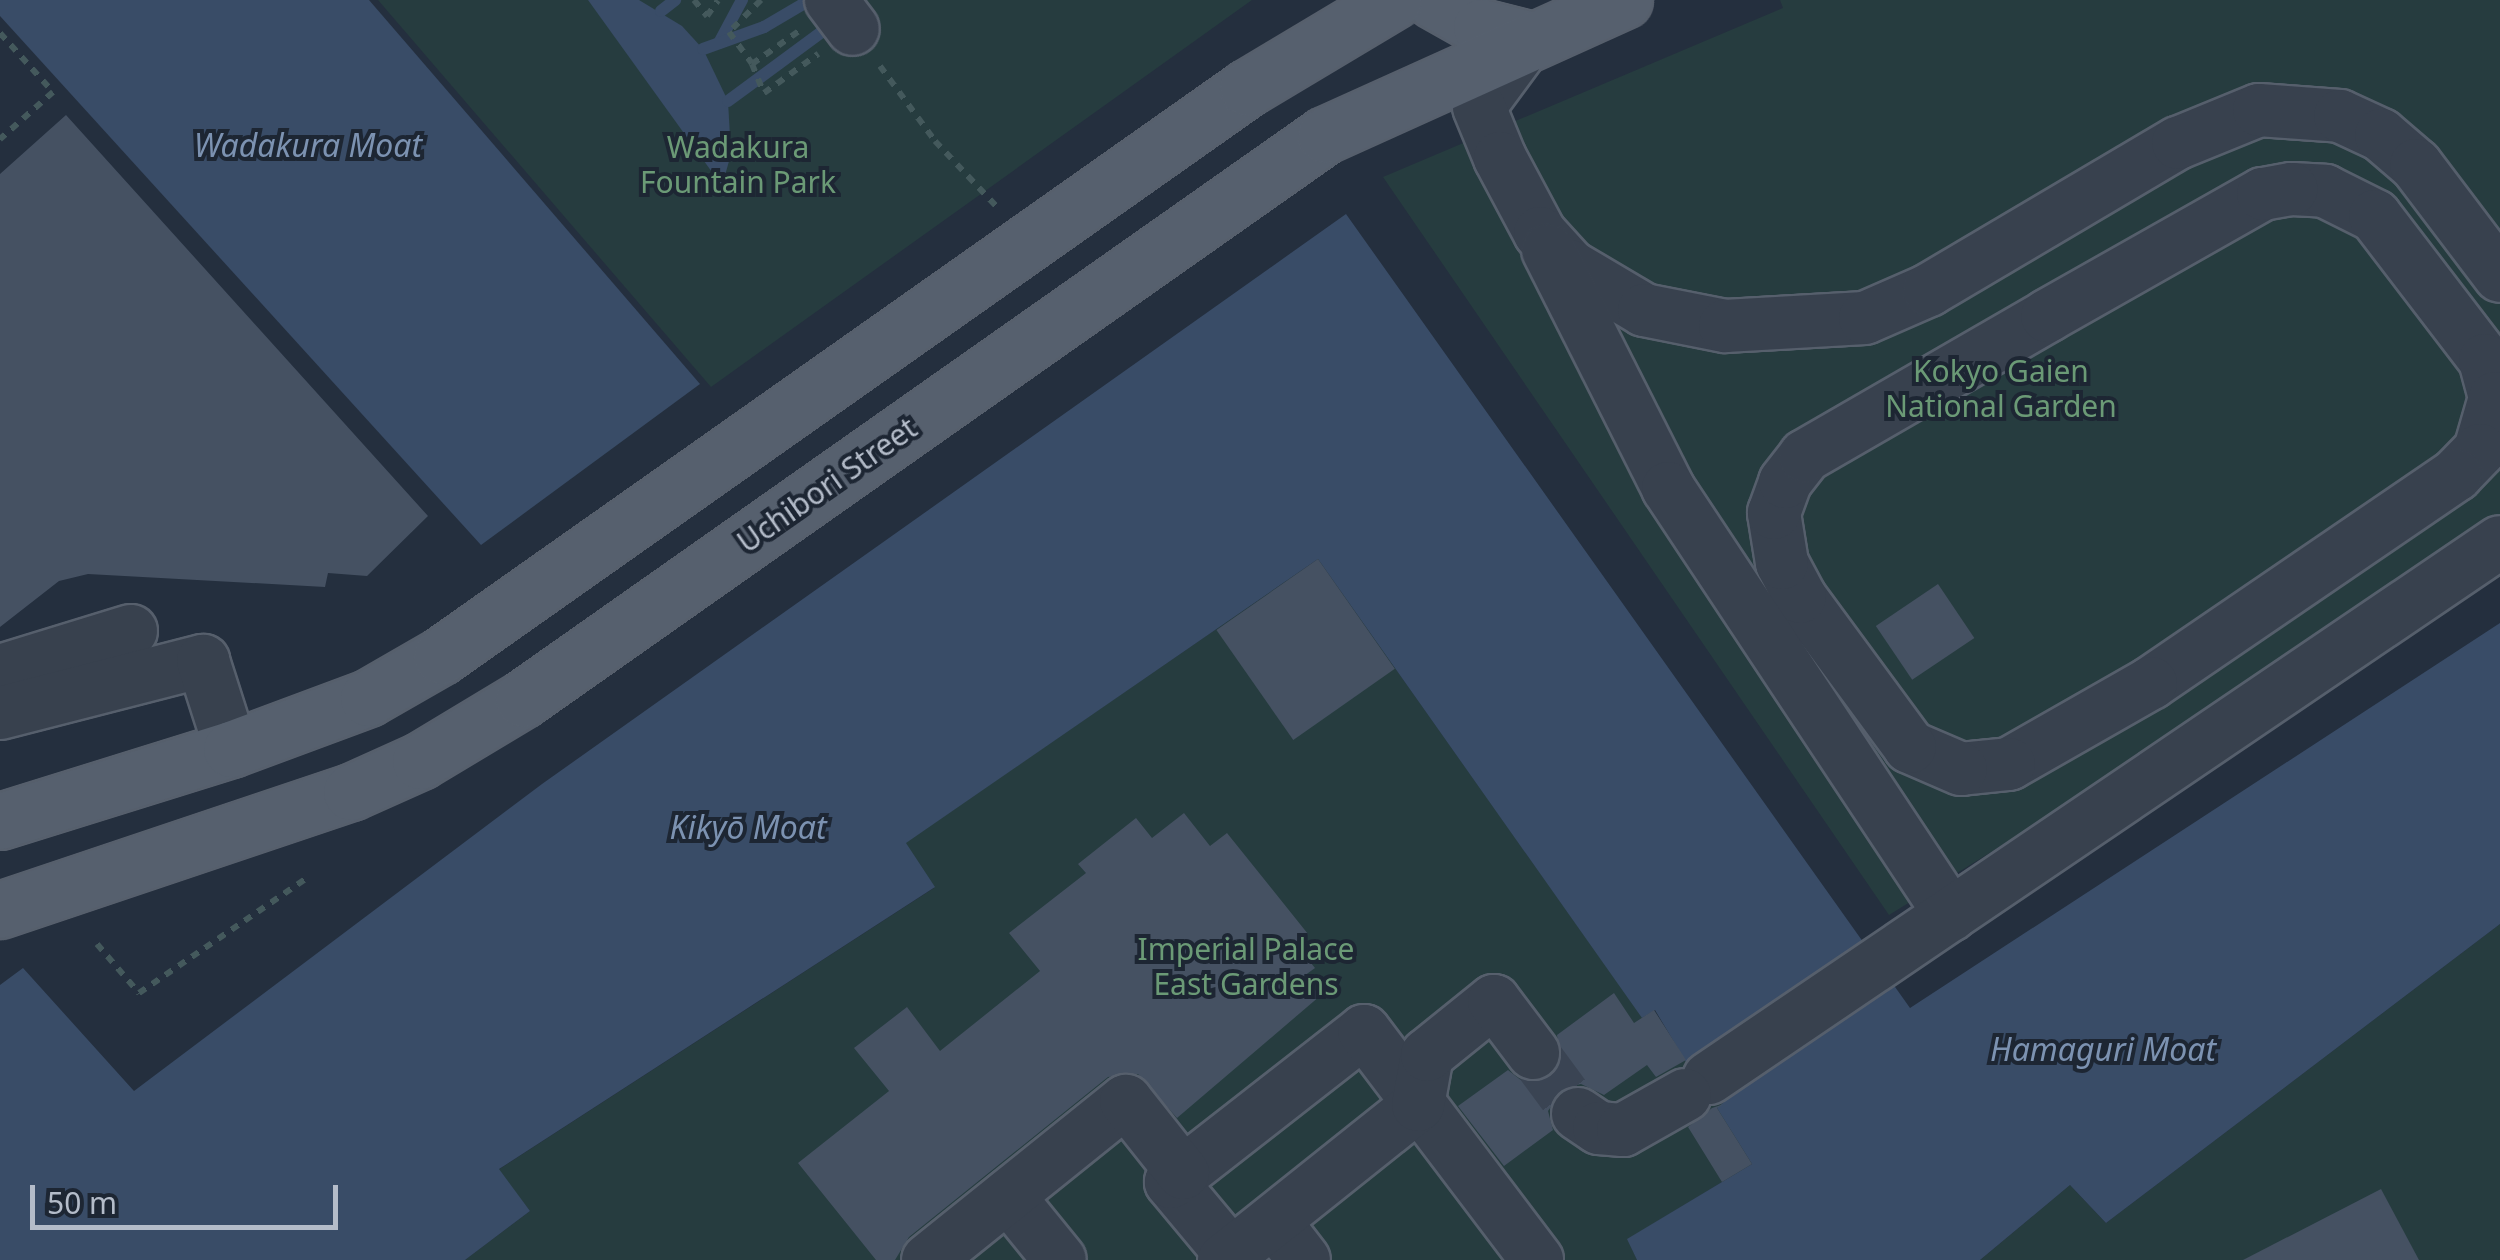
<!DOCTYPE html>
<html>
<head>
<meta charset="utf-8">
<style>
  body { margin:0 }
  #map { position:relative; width:2500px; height:1260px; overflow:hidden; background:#242f3e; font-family:"Noto Sans",sans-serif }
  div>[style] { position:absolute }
  .green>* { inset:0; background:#263c3f }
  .water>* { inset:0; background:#394c67 }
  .stream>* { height:12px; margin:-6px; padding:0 6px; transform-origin:6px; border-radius:6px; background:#394c67 }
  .building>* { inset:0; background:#455162; transform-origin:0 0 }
  .minor-tunnel>* { height:52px; margin-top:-26px; transform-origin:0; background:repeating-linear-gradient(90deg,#3a4453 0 52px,transparent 0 78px) }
  .path>* { height:6px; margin-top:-3px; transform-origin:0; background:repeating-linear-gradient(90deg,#44595c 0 8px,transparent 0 16px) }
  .roads { filter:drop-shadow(2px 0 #565f6c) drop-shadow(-2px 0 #565f6c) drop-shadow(0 2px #565f6c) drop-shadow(0 -2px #565f6c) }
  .minor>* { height:52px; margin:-26px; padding:0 26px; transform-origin:26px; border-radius:26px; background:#38414e }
  .major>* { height:55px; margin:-27.5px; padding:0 27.5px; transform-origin:27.5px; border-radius:27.5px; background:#56606e }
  span { translate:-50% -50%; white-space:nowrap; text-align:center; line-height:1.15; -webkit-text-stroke:8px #1d2633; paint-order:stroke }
  .park-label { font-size:30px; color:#6b9a76 }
  .street-label { font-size:30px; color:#b4bcc9 }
  .water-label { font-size:32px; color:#7c92b1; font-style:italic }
  .scale { position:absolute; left:30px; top:1185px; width:308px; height:45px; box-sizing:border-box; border:5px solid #b4bcc9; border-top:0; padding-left:12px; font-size:30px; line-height:35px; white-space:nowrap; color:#b4bcc9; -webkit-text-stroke:8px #1d2633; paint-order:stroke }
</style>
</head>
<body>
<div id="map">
  <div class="green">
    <div style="clip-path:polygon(378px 0,1252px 0,711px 387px)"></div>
    <div style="clip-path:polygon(1780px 0,2500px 0,2500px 526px,2307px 657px,1889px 915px,1383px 177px,1783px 8px)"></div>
    <div style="clip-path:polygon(1318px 559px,1642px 1017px,1654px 1010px,1686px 1061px,1695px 1056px,1725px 1103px,1718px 1108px,1752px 1164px,1628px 1239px,1637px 1260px,465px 1260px,530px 1211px,498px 1170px,934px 888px,905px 843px)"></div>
    <div style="clip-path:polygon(2500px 924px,2500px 1260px,1980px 1260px,2070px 1185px,2106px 1223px)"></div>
  </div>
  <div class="water">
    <div style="clip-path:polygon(0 0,369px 0,700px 384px,481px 545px,0 16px)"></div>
    <div style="clip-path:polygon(588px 0,639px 0,682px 26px,703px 49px,728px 101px,731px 154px,722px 186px)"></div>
    <div style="clip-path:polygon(1346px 214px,1910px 1008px,2500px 623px,2500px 924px,2106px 1223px,2070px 1185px,1980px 1260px,1637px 1260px,1627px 1239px,1752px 1164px,1717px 1108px,1724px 1102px,1695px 1057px,1686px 1062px,1655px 1010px,1642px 1018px,1318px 559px,906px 843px,935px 887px,499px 1169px,530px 1211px,465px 1260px,0 1260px,0 985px,23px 968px,134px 1091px,542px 784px)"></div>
  </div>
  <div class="stream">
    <div style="left:661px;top:11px;width:18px;rotate:-38deg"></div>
    <div style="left:719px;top:43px;width:49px;rotate:-61.9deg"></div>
    <div style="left:703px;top:49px;width:65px;rotate:-19.8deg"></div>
    <div style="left:764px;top:27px;width:53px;rotate:-30.4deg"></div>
    <div style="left:728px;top:101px;width:133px;rotate:-36.4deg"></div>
  </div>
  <div class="building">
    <div style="clip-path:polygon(66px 115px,428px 516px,367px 576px,328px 573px,325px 587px,88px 574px,59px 581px,0 627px,0 174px)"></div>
    <div style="left:1318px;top:559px;width:134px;height:124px;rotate:55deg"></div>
    <div style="left:1938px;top:584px;width:65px;height:75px;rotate:56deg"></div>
    <div style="clip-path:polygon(1184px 813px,1210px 846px,1227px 833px,1308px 934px,1296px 944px,1315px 968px,1304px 976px,1320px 996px,1177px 1118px,1138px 1074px,1108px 1077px,909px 1237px,895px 1260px,876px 1260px,798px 1163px,889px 1091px,854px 1048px,907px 1007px,940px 1051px,1040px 971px,1009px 933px,1086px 873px,1078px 864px,1136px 818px,1152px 838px)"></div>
    <div style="clip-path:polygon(1614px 993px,1634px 1023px,1654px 1010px,1686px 1060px,1656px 1077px,1647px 1065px,1604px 1095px,1581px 1084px,1564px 1088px,1548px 1111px,1553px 1130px,1504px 1166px,1458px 1106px,1508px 1070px,1522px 1081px,1550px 1077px,1561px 1064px,1557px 1035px)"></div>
    <div style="clip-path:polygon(1724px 1104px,1717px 1108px,1752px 1164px,1722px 1182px,1688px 1127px,1712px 1108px)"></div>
    <div style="clip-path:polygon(2381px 1189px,2419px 1260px,2243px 1260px)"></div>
  </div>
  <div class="minor-tunnel">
    <div style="left:1533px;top:1053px;width:76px;rotate:53.6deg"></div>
  </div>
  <div class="path">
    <div style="left:694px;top:0;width:21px;rotate:51deg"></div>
    <div style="left:707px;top:16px;width:19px;rotate:-55deg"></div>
    <div style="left:761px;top:0;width:45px;rotate:135deg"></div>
    <div style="left:729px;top:32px;width:39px;rotate:54deg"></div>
    <div style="left:752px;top:64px;width:57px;rotate:-35.1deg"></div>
    <div style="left:0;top:33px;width:79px;rotate:48.1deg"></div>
    <div style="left:53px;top:92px;width:71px;rotate:138.4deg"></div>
    <div style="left:752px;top:64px;width:31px;rotate:68deg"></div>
    <div style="left:764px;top:93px;width:67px;rotate:-35.8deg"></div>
    <div style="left:880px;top:66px;width:93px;rotate:53.7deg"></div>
    <div style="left:935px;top:141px;width:89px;rotate:46.8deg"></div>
    <div style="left:97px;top:944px;width:65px;rotate:49.4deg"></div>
    <div style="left:139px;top:993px;width:207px;rotate:-34.4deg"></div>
  </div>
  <div class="roads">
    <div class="minor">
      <div style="left:831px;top:0;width:36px;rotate:53deg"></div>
      <div style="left:1529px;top:39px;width:84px;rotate:126.3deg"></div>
      <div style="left:1479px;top:107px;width:55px;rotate:67.6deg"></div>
      <div style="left:1500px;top:158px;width:85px;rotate:61.9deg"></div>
      <div style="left:1540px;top:233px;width:45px;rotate:47.7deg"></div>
      <div style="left:1570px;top:266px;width:86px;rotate:30.7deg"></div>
      <div style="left:1644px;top:310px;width:83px;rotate:11.2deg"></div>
      <div style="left:1725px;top:326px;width:140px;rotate:-3.3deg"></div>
      <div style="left:1865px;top:318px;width:70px;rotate:-23.6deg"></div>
      <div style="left:1929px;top:290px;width:289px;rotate:-30.6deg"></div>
      <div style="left:2178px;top:143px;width:87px;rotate:-22.2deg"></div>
      <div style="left:2259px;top:110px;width:81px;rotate:4.2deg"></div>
      <div style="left:2340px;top:116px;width:45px;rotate:24.9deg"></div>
      <div style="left:2381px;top:135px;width:46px;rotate:40.6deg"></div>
      <div style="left:2416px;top:165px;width:139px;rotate:52.9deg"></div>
      <div style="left:2292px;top:189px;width:33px;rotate:3deg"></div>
      <div style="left:2325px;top:191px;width:56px;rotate:26.6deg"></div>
      <div style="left:2375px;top:216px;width:181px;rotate:52.6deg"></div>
      <div style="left:2485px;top:360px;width:39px;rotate:75deg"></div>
      <div style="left:2495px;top:398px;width:54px;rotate:106.1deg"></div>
      <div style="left:2480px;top:450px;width:35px;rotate:134deg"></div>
      <div style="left:2456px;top:475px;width:369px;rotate:145.7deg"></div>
      <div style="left:2151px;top:683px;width:163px;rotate:150.3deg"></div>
      <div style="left:2009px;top:764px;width:48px;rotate:174.1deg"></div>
      <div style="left:1961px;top:769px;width:56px;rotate:-156.7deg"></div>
      <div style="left:1910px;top:747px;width:186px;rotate:-126.3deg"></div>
      <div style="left:1800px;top:597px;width:38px;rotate:-118deg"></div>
      <div style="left:1782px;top:563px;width:51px;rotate:-99.1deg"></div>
      <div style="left:1774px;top:513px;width:33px;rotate:-70deg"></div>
      <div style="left:1785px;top:482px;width:33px;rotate:-52deg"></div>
      <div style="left:1805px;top:456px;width:280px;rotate:-30deg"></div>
      <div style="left:2047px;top:316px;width:248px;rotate:-29.5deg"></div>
      <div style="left:2263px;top:194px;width:29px;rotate:-10deg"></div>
      <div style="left:1548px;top:250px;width:267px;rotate:63.2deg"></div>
      <div style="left:1668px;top:488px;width:512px;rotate:56.47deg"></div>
      <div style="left:0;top:671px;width:137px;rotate:-17deg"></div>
      <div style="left:0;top:713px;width:210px;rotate:-14.4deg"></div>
      <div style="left:203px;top:661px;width:92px;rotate:72.3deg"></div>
      <div style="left:1709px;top:1078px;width:955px;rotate:-34.12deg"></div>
      <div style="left:1578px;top:1114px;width:25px;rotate:34deg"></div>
      <div style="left:1599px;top:1128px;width:24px;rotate:5deg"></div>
      <div style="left:1623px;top:1130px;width:71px;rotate:-29.4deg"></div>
      <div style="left:1008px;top:1196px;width:82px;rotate:50.9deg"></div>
      <div style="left:1274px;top:1221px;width:49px;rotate:52.4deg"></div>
      <div style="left:1231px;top:1254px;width:94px;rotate:-129.8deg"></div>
      <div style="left:1171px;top:1182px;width:245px;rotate:-38deg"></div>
      <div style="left:1364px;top:1031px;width:287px;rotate:52.9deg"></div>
      <div style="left:928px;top:1260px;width:254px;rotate:-38.8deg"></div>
      <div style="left:1126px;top:1101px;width:92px;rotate:51.6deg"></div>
      <div style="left:1224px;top:1260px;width:248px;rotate:-38.6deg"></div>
      <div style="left:1418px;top:1105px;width:51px;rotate:-79.8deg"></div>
      <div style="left:1427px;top:1055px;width:86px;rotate:-38.9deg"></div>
      <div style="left:1494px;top:1001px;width:65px;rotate:53.1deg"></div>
    </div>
    <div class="major">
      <div style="left:1433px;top:0;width:55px;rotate:29.4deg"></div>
      <div style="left:1481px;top:27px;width:49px;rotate:14deg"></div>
      <div style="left:0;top:821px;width:242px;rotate:-17.3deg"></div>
      <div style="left:231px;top:749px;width:146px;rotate:-20.4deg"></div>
      <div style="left:368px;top:698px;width:84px;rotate:-29.9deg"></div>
      <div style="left:441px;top:656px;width:986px;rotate:-35.17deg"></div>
      <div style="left:1247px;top:88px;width:171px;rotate:-30.9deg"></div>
      <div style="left:0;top:910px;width:370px;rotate:-18.6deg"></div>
      <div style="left:351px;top:792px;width:76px;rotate:-24.2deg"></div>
      <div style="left:420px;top:761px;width:120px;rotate:-31deg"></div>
      <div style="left:523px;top:699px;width:980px;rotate:-35.12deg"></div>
      <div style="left:1325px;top:135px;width:328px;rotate:-24.3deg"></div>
    </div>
  </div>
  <div class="park-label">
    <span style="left:738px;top:164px">Wadakura<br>Fountain Park</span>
    <span style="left:2001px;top:388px">Kokyo Gaien<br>National Garden</span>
    <span style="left:1246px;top:966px">Imperial Palace<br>East Gardens</span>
  </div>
  <div class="street-label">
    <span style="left:827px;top:485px;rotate:-35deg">Uchibori Street</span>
  </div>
  <div class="water-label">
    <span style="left:308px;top:145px">Wadakura Moat</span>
    <span style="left:748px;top:827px">Kikyō Moat</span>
    <span style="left:2103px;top:1049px">Hamaguri Moat</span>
  </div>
  <div class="scale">50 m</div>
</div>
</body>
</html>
